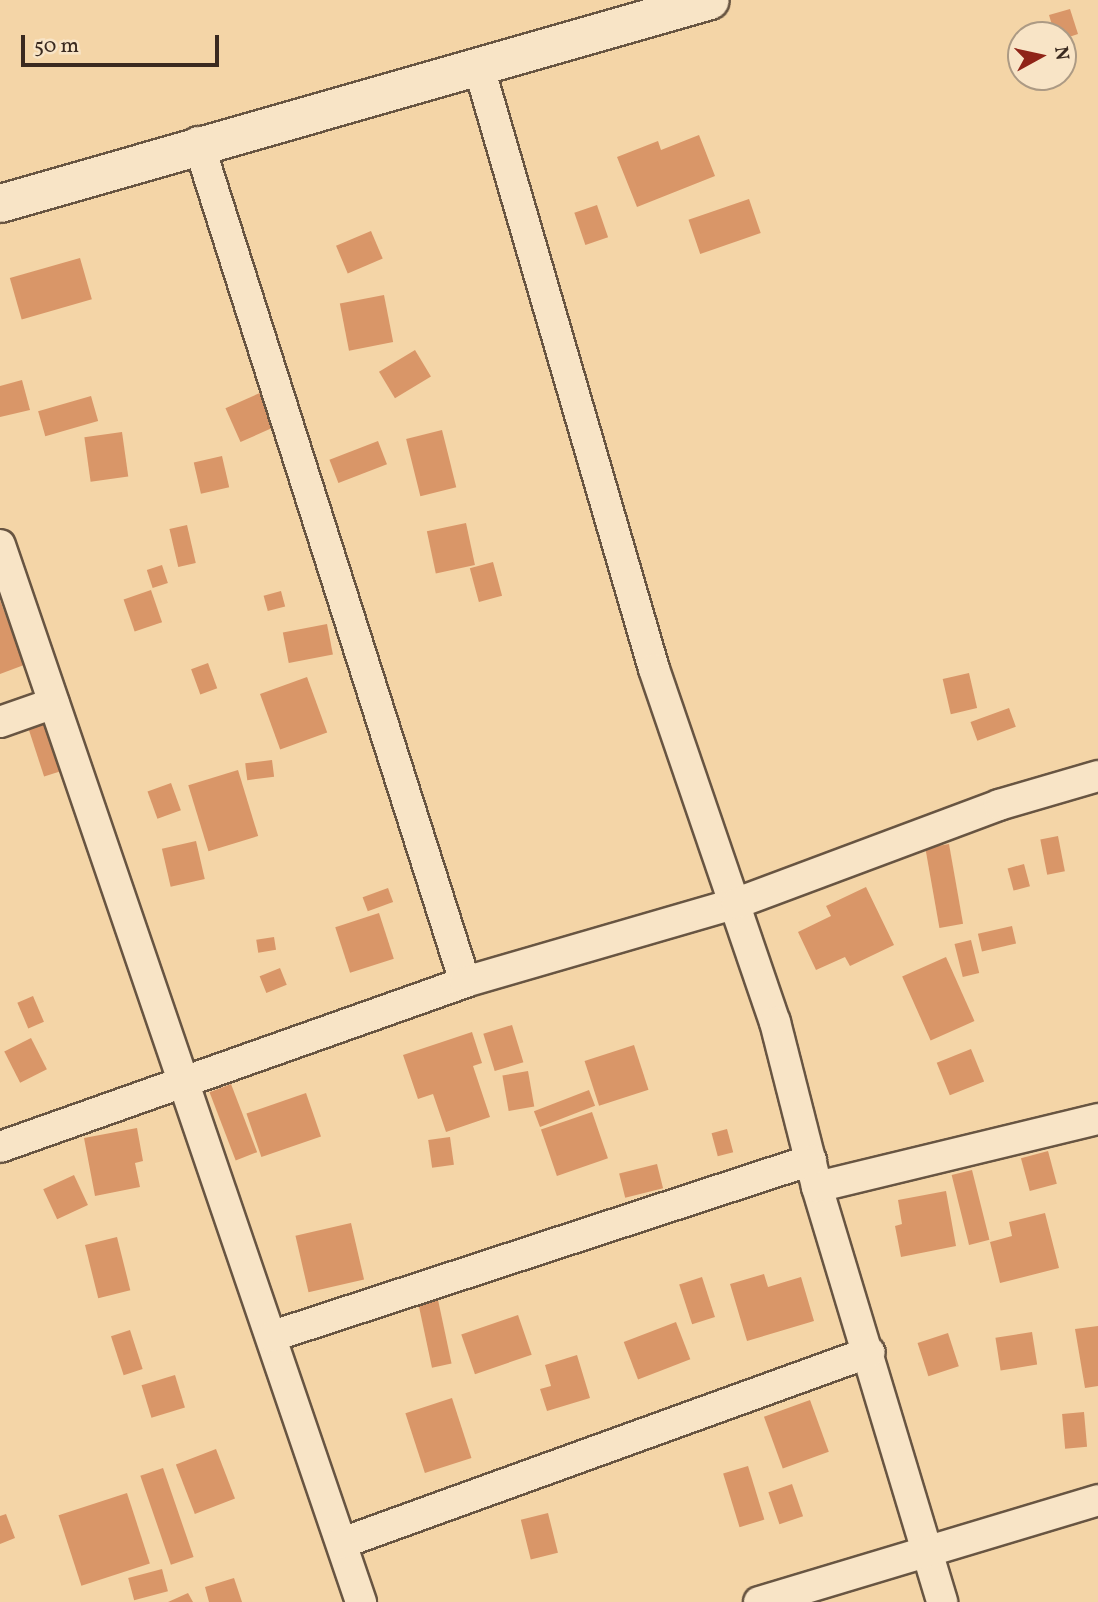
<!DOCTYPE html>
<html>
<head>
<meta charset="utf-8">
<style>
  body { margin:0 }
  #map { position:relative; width:1098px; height:1602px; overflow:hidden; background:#f4d5a7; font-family:Vollkorn,serif }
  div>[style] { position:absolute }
  .building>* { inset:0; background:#d99668; transform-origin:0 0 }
  .roads { filter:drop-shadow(2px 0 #685542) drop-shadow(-2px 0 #685542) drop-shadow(0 2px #685542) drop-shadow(0 -2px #685542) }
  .minor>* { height:30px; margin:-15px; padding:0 15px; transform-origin:15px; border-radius:15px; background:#f8e4c6 }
  .tertiary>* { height:37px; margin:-18.5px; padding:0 18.5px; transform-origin:18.5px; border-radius:18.5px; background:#f8e4c6 }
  span { translate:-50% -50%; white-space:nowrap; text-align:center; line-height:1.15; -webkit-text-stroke:7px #f8e4c6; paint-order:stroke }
  .north { position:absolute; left:1007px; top:21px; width:70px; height:70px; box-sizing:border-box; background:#f8e4c6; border:2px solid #ac9a84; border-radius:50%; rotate:82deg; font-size:19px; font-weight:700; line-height:28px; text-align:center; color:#3a2a20 }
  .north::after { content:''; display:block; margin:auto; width:24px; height:32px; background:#8f2418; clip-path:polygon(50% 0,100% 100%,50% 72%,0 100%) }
  .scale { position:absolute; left:21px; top:35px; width:198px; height:32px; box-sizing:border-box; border:4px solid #3a2a20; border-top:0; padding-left:9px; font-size:21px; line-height:24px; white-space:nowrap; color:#3a2a20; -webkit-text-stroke:5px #f8e4c6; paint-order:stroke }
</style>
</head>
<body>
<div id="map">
  <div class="building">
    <div style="clip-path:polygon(1070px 9px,1078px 34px,1063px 39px,1055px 35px,1049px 15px)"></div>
    <div style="clip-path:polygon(699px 135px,715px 176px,637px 207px,617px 157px,658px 141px,661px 150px)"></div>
    <div style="left:749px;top:199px;width:36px;height:64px;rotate:71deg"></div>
    <div style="left:597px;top:205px;width:34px;height:24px;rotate:71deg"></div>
    <div style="left:371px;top:231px;width:30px;height:38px;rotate:67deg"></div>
    <div style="left:80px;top:258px;width:43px;height:73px;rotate:74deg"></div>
    <div style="left:384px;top:295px;width:48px;height:45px;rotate:79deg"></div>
    <div style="left:415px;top:350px;width:31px;height:42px;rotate:59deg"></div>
    <div style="clip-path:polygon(22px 380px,30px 410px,0 417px,0 386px)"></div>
    <div style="left:262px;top:392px;width:37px;height:40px;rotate:66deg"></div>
    <div style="left:91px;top:396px;width:26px;height:55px;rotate:74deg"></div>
    <div style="left:442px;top:430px;width:59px;height:37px;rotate:76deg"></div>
    <div style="left:122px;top:432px;width:45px;height:38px;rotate:82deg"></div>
    <div style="left:378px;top:441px;width:25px;height:52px;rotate:69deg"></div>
    <div style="left:222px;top:456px;width:32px;height:29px;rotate:77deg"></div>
    <div style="left:466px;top:523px;width:43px;height:40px;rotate:78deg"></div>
    <div style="left:187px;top:525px;width:39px;height:18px;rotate:77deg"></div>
    <div style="left:493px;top:562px;width:35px;height:24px;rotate:75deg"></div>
    <div style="left:162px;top:565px;width:19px;height:16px;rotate:72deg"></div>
    <div style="left:151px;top:590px;width:34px;height:29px;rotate:71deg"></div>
    <div style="left:281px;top:591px;width:16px;height:18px;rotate:75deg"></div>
    <div style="clip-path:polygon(0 600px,24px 665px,0 674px)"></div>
    <div style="left:327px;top:624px;width:31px;height:45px;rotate:79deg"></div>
    <div style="left:208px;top:663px;width:27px;height:18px;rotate:70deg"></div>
    <div style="left:969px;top:673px;width:36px;height:27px;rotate:77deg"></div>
    <div style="left:307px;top:677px;width:59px;height:50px;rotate:70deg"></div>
    <div style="left:1009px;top:708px;width:20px;height:41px;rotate:70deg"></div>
    <div style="left:49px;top:714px;width:58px;height:24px;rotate:72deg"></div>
    <div style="left:272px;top:760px;width:17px;height:27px;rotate:83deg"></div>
    <div style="left:238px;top:770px;width:69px;height:52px;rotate:73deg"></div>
    <div style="left:171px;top:783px;width:29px;height:25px;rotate:70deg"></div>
    <div style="left:1058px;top:836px;width:36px;height:18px;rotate:79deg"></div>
    <div style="left:196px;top:841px;width:39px;height:35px;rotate:77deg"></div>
    <div style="left:949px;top:844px;width:81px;height:24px;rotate:80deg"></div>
    <div style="left:1024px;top:864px;width:23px;height:17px;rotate:75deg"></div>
    <div style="clip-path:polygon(866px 887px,894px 945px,850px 966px,845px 957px,816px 970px,798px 932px,831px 916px,826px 906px)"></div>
    <div style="left:388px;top:888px;width:15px;height:27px;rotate:70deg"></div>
    <div style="left:379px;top:913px;width:48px;height:46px;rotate:72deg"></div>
    <div style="left:1012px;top:926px;width:18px;height:35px;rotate:77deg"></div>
    <div style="left:274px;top:937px;width:13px;height:18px;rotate:81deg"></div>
    <div style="left:971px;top:940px;width:34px;height:17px;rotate:76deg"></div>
    <div style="left:946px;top:957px;width:70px;height:48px;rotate:66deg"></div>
    <div style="left:280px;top:968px;width:18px;height:22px;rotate:68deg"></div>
    <div style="left:33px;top:996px;width:28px;height:17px;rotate:67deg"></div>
    <div style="left:512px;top:1025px;width:39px;height:30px;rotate:73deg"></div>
    <div style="clip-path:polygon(472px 1032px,482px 1063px,473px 1066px,490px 1117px,446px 1132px,433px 1094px,418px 1099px,403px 1055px)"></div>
    <div style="left:31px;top:1038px;width:35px;height:30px;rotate:63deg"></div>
    <div style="left:634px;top:1045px;width:47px;height:52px;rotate:72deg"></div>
    <div style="left:971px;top:1049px;width:35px;height:37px;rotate:68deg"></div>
    <div style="left:528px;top:1071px;width:36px;height:26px;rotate:80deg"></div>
    <div style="left:231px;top:1084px;width:73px;height:23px;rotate:69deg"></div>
    <div style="left:589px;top:1090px;width:17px;height:59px;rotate:69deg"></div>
    <div style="left:306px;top:1093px;width:46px;height:63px;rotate:71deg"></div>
    <div style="left:592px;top:1112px;width:49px;height:54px;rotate:71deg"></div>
    <div style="clip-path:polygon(137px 1128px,143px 1161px,135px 1163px,140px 1187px,95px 1196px,84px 1138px)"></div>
    <div style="left:727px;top:1129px;width:24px;height:16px;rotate:75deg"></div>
    <div style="left:450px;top:1137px;width:28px;height:22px;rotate:82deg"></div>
    <div style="left:1048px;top:1151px;width:34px;height:28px;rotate:75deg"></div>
    <div style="left:657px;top:1164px;width:25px;height:39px;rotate:76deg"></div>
    <div style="left:972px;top:1170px;width:72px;height:21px;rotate:76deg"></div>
    <div style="left:74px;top:1175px;width:33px;height:34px;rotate:65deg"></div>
    <div style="clip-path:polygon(946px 1191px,956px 1246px,901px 1257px,895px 1226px,902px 1224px,898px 1200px)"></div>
    <div style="clip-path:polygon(1045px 1213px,1059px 1268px,1000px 1283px,990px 1242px,1012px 1236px,1009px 1222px)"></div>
    <div style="left:351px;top:1223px;width:58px;height:57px;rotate:77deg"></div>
    <div style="left:117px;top:1237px;width:55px;height:33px;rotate:76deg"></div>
    <div style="clip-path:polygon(764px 1274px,768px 1287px,801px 1277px,814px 1321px,747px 1341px,730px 1284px)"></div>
    <div style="left:702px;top:1277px;width:42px;height:24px;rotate:72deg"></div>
    <div style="left:437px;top:1295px;width:70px;height:20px;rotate:78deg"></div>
    <div style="left:518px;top:1315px;width:42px;height:60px;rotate:71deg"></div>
    <div style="left:676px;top:1322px;width:40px;height:56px;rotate:69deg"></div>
    <div style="clip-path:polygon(1098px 1326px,1098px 1386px,1085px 1388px,1075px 1329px)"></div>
    <div style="left:130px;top:1330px;width:41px;height:20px;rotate:72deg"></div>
    <div style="left:1032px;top:1332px;width:33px;height:37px;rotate:81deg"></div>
    <div style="left:948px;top:1333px;width:35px;height:32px;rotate:72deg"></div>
    <div style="clip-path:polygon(577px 1355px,590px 1398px,547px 1411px,540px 1389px,551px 1386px,545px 1365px)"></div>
    <div style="left:175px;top:1375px;width:34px;height:35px;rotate:73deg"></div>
    <div style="left:452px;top:1398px;width:63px;height:49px;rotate:72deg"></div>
    <div style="left:810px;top:1400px;width:55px;height:49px;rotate:70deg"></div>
    <div style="left:1084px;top:1412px;width:35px;height:22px;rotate:85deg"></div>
    <div style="left:216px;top:1449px;width:53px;height:43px;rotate:69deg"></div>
    <div style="left:748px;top:1466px;width:56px;height:26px;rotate:73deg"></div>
    <div style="left:163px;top:1468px;width:94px;height:24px;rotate:71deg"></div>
    <div style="left:792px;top:1484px;width:34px;height:25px;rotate:71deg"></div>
    <div style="left:127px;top:1493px;width:74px;height:72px;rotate:72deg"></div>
    <div style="left:548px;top:1513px;width:41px;height:28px;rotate:76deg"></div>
    <div style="clip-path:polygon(6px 1514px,15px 1538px,0 1544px,0 1516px)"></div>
    <div style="left:162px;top:1569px;width:23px;height:35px;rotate:75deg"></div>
    <div style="clip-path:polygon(234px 1578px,242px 1602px,209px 1602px,205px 1587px)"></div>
    <div style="clip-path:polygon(188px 1593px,193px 1602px,168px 1602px)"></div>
  </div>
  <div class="roads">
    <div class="minor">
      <div style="left:478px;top:64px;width:630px;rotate:73.78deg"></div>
      <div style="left:654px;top:669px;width:373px;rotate:71.1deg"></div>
      <div style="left:775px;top:1022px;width:170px;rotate:75.7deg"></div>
      <div style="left:817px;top:1187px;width:433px;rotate:73.2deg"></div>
      <div style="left:198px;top:142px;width:881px;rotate:72.37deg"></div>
      <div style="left:0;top:545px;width:1117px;rotate:71.14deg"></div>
      <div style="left:0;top:722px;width:57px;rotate:-19.4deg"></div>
      <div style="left:0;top:1147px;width:493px;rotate:-19.5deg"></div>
      <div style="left:465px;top:982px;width:283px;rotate:-16.2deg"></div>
      <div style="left:737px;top:903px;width:280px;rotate:-20.5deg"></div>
      <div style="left:999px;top:805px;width:103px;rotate:-16.3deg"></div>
      <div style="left:817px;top:1187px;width:289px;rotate:-13.6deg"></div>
      <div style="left:273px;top:1336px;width:566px;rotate:-18.11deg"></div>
      <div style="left:342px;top:1543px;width:561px;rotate:-19.89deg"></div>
      <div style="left:759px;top:1602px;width:354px;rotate:-16.7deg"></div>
    </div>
    <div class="tertiary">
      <div style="left:0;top:203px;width:738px;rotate:-15.96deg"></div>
    </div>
  </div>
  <div class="north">N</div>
  <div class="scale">50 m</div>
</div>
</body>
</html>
